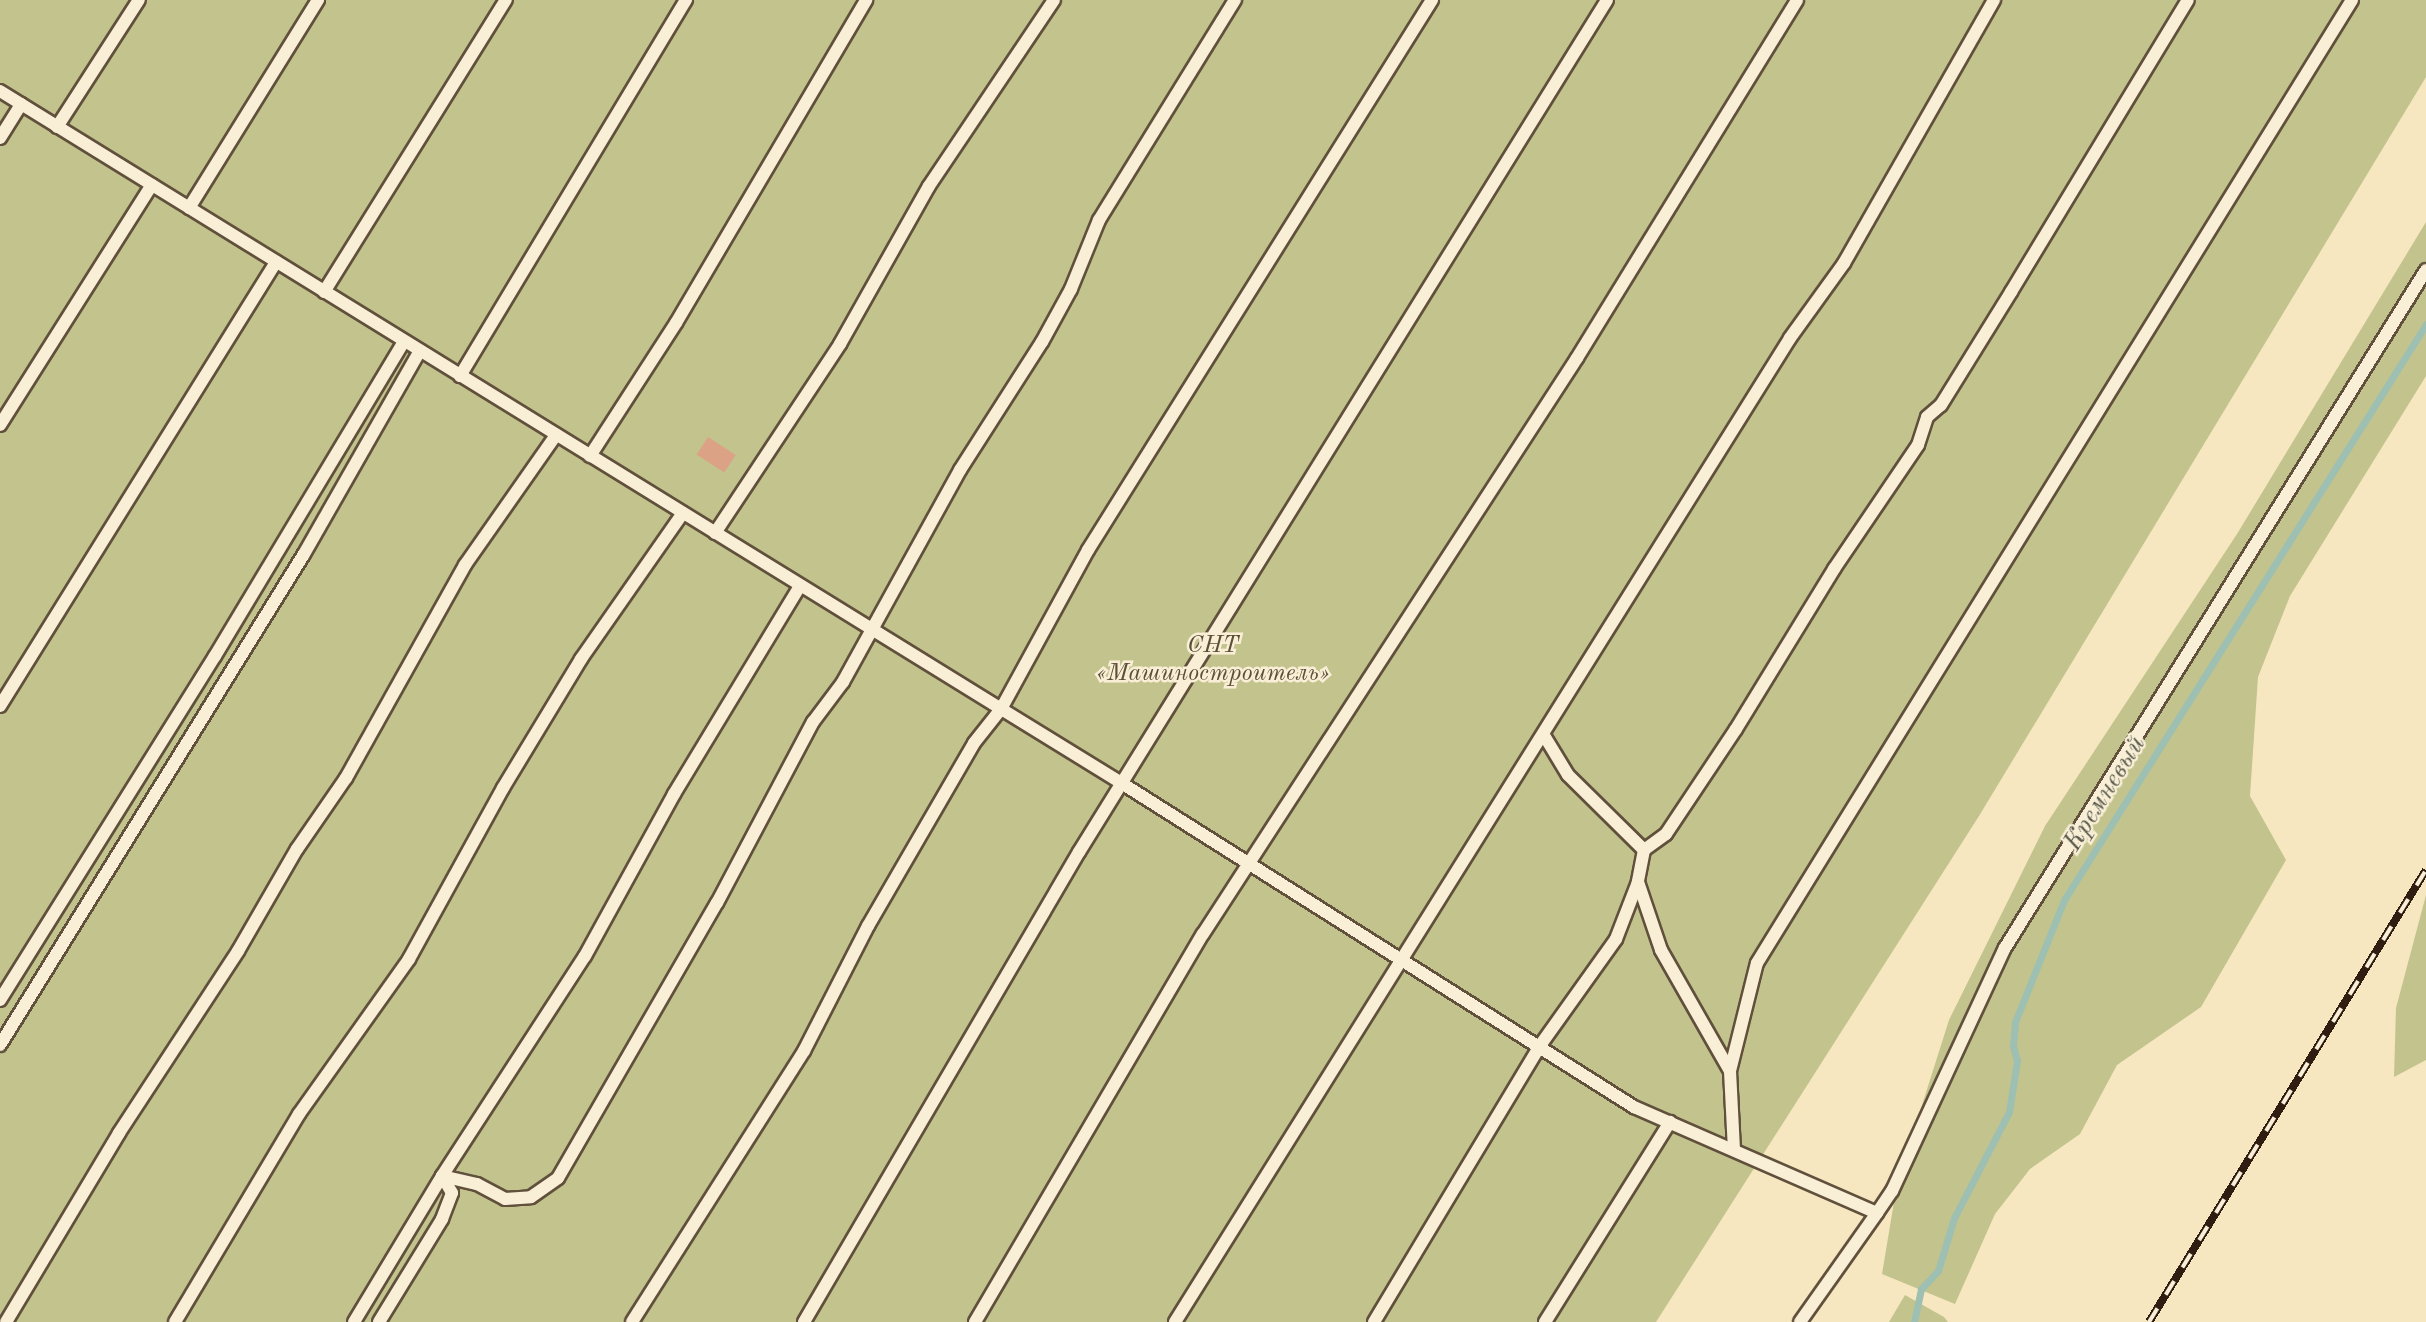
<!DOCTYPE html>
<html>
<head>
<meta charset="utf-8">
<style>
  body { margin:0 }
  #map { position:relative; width:2426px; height:1322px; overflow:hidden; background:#f6e7c0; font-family:"Old Standard TT",serif }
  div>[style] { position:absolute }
  .green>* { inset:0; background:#c3c38d }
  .stream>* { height:7px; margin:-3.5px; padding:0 3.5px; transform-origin:3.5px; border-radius:3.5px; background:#9dc0b3 }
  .building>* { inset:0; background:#dba286; transform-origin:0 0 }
  .roads { filter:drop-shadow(2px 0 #60503c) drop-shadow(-2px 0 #60503c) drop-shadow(0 2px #60503c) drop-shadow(0 -2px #60503c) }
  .lane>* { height:12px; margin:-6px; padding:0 6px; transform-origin:6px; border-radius:6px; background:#f9efd6 }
  .rail>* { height:8px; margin-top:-4px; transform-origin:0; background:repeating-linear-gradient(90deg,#f9efd6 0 16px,#2e1d10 0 32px); box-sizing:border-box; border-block:2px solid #2e1d10 }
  span { translate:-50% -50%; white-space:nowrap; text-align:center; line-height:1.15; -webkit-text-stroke:5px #f9efd6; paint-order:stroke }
  .park-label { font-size:24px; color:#5b4f36; font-style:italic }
  .water-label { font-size:26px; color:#555649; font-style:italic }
</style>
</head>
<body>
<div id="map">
  <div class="green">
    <div style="clip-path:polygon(0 0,2426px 0,2426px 77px,1979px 816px,1656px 1322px,0 1322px)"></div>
    <div style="clip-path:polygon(2426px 222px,2426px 376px,2290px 596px,2258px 677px,2250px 796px,2286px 860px,2201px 1007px,2117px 1065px,2080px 1134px,2030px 1169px,1995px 1214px,1955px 1304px,1882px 1274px,1897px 1184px,1949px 1020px,2045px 826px,2237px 534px)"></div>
    <div style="clip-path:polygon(2426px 895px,2426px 1060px,2394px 1077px,2396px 1008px)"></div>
    <div style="clip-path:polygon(1905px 1295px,1944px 1317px,1948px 1322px,1889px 1322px)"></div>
  </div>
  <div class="stream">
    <div style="left:1914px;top:1322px;width:34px;rotate:-78deg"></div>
    <div style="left:1921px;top:1289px;width:25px;rotate:-47deg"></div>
    <div style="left:1938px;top:1271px;width:55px;rotate:-73.2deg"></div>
    <div style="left:1954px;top:1218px;width:119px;rotate:-62.6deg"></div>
    <div style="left:2009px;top:1112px;width:52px;rotate:-81.1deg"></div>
    <div style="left:2017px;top:1061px;width:16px;rotate:-105deg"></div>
    <div style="left:2013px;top:1046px;width:24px;rotate:-85deg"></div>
    <div style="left:2015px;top:1022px;width:131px;rotate:-68.1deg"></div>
    <div style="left:2064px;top:900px;width:680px;rotate:-57.85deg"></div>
  </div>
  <div class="building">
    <div style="left:708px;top:437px;width:33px;height:21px;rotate:33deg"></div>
  </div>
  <div class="roads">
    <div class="lane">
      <div style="left:0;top:91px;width:1320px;rotate:31.68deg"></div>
      <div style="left:1123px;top:784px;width:605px;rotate:32.3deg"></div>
      <div style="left:1634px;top:1107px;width:265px;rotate:23.6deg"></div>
      <div style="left:1877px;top:1213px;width:27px;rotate:-56deg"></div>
      <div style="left:1892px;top:1191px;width:268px;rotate:-65.1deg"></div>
      <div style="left:2005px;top:948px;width:798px;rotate:-58.16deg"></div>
      <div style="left:57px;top:127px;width:151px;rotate:-57.2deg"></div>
      <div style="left:0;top:138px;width:40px;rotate:-58deg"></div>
      <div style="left:189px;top:208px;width:245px;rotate:-58.2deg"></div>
      <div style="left:324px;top:292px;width:344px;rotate:-58.1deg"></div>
      <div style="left:460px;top:376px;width:439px;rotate:-59deg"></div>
      <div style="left:0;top:425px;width:284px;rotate:-57.7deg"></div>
      <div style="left:590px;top:456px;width:158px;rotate:-57.1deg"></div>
      <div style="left:676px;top:323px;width:375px;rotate:-59.5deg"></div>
      <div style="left:715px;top:533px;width:227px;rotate:-56.5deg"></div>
      <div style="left:840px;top:344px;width:181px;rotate:-60.6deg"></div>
      <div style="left:929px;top:186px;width:224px;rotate:-56.1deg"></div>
      <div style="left:0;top:706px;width:523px;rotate:-58.13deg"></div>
      <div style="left:1545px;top:737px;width:44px;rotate:58.8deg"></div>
      <div style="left:1568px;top:775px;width:107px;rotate:44.6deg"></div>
      <div style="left:1644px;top:850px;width:33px;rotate:101deg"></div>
      <div style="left:1638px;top:882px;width:72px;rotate:71.3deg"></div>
      <div style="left:1661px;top:950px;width:139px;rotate:60.3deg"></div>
      <div style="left:1644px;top:850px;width:27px;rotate:-36deg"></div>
      <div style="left:1666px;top:834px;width:126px;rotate:-56.3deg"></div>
      <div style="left:1736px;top:729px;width:188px;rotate:-58.5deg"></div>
      <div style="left:1834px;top:569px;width:150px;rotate:-55.9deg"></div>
      <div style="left:1918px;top:445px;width:29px;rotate:-72deg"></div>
      <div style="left:1927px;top:417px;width:18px;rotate:-41deg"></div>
      <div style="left:1941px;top:405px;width:133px;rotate:-58.2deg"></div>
      <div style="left:2011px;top:292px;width:341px;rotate:-58.8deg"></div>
      <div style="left:0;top:1000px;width:406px;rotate:-58deg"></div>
      <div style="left:215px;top:656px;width:367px;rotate:-59deg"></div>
      <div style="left:0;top:1045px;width:577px;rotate:-58.24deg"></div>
      <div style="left:304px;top:554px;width:234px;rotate:-60.3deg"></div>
      <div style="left:1734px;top:1150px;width:79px;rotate:-92.9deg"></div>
      <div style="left:1730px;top:1071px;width:111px;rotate:-76deg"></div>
      <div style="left:1757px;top:963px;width:1132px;rotate:-58.29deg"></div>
      <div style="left:6px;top:1322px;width:220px;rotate:-59.1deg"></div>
      <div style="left:119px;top:1133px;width:217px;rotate:-56.8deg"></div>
      <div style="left:238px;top:951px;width:118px;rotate:-60deg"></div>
      <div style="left:297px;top:849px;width:86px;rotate:-55.4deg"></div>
      <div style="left:346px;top:778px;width:244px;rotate:-60.8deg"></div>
      <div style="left:465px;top:565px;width:159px;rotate:-55deg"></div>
      <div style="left:175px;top:1322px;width:242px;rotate:-59.2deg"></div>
      <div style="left:299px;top:1114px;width:190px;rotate:-54.6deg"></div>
      <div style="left:409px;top:959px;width:195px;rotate:-61.2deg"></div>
      <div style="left:503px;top:788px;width:151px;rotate:-58.8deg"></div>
      <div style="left:581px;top:659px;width:178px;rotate:-55.1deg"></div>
      <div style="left:354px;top:1322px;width:170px;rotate:-58.9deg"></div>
      <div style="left:442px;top:1176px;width:36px;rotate:13deg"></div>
      <div style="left:477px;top:1184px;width:32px;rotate:28deg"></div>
      <div style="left:505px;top:1199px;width:26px;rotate:-4deg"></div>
      <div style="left:531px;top:1197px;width:33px;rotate:-35deg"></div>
      <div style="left:558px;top:1178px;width:318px;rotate:-60deg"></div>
      <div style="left:717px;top:903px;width:205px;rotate:-62.1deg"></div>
      <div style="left:813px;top:722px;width:50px;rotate:-53.1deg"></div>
      <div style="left:843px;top:682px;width:242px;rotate:-61.1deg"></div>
      <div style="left:960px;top:470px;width:152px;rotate:-57.4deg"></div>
      <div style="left:1042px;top:342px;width:60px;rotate:-61.3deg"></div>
      <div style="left:1071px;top:289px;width:74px;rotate:-67.9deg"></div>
      <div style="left:1099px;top:220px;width:259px;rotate:-58.3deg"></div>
      <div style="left:379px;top:1322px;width:121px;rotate:-58.5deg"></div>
      <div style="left:442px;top:1219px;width:28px;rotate:-69deg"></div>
      <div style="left:452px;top:1193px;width:20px;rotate:-120deg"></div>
      <div style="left:442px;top:1176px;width:262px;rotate:-57deg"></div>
      <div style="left:585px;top:956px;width:185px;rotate:-61.2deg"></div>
      <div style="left:674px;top:794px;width:243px;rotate:-58.8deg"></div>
      <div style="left:632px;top:1322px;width:321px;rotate:-57.6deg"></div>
      <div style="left:804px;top:1051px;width:140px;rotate:-62.9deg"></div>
      <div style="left:868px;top:926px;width:211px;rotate:-59.9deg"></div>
      <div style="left:974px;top:743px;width:43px;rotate:-51.5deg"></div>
      <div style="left:1001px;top:709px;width:181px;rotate:-61.3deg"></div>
      <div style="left:1088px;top:550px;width:649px;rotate:-57.98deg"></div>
      <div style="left:804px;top:1322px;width:545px;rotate:-59.67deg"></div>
      <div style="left:1079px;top:852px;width:1002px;rotate:-58.21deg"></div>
      <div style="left:975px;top:1322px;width:450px;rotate:-59.6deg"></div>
      <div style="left:1203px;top:934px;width:687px;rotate:-57deg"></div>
      <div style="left:1577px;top:358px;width:420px;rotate:-58.4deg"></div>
      <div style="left:1175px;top:1322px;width:1160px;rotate:-57.99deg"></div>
      <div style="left:1790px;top:338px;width:92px;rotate:-54.2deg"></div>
      <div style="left:1844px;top:263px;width:303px;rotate:-60.3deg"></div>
      <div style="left:1374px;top:1322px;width:321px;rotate:-59deg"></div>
      <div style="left:1539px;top:1047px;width:133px;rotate:-54.5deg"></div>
      <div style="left:1616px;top:939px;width:61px;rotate:-68.9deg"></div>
      <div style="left:1545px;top:1322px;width:236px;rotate:-58deg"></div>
      <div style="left:1800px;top:1322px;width:133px;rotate:-54.8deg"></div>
    </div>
  </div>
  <div class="rail">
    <div style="left:2149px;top:1322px;width:530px;rotate:-58.5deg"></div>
  </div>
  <div class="park-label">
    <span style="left:1213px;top:661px">СНТ<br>«Машиностроитель»</span>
  </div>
  <div class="water-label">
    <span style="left:2106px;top:794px;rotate:-58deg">Кремневый</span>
  </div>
</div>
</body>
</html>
